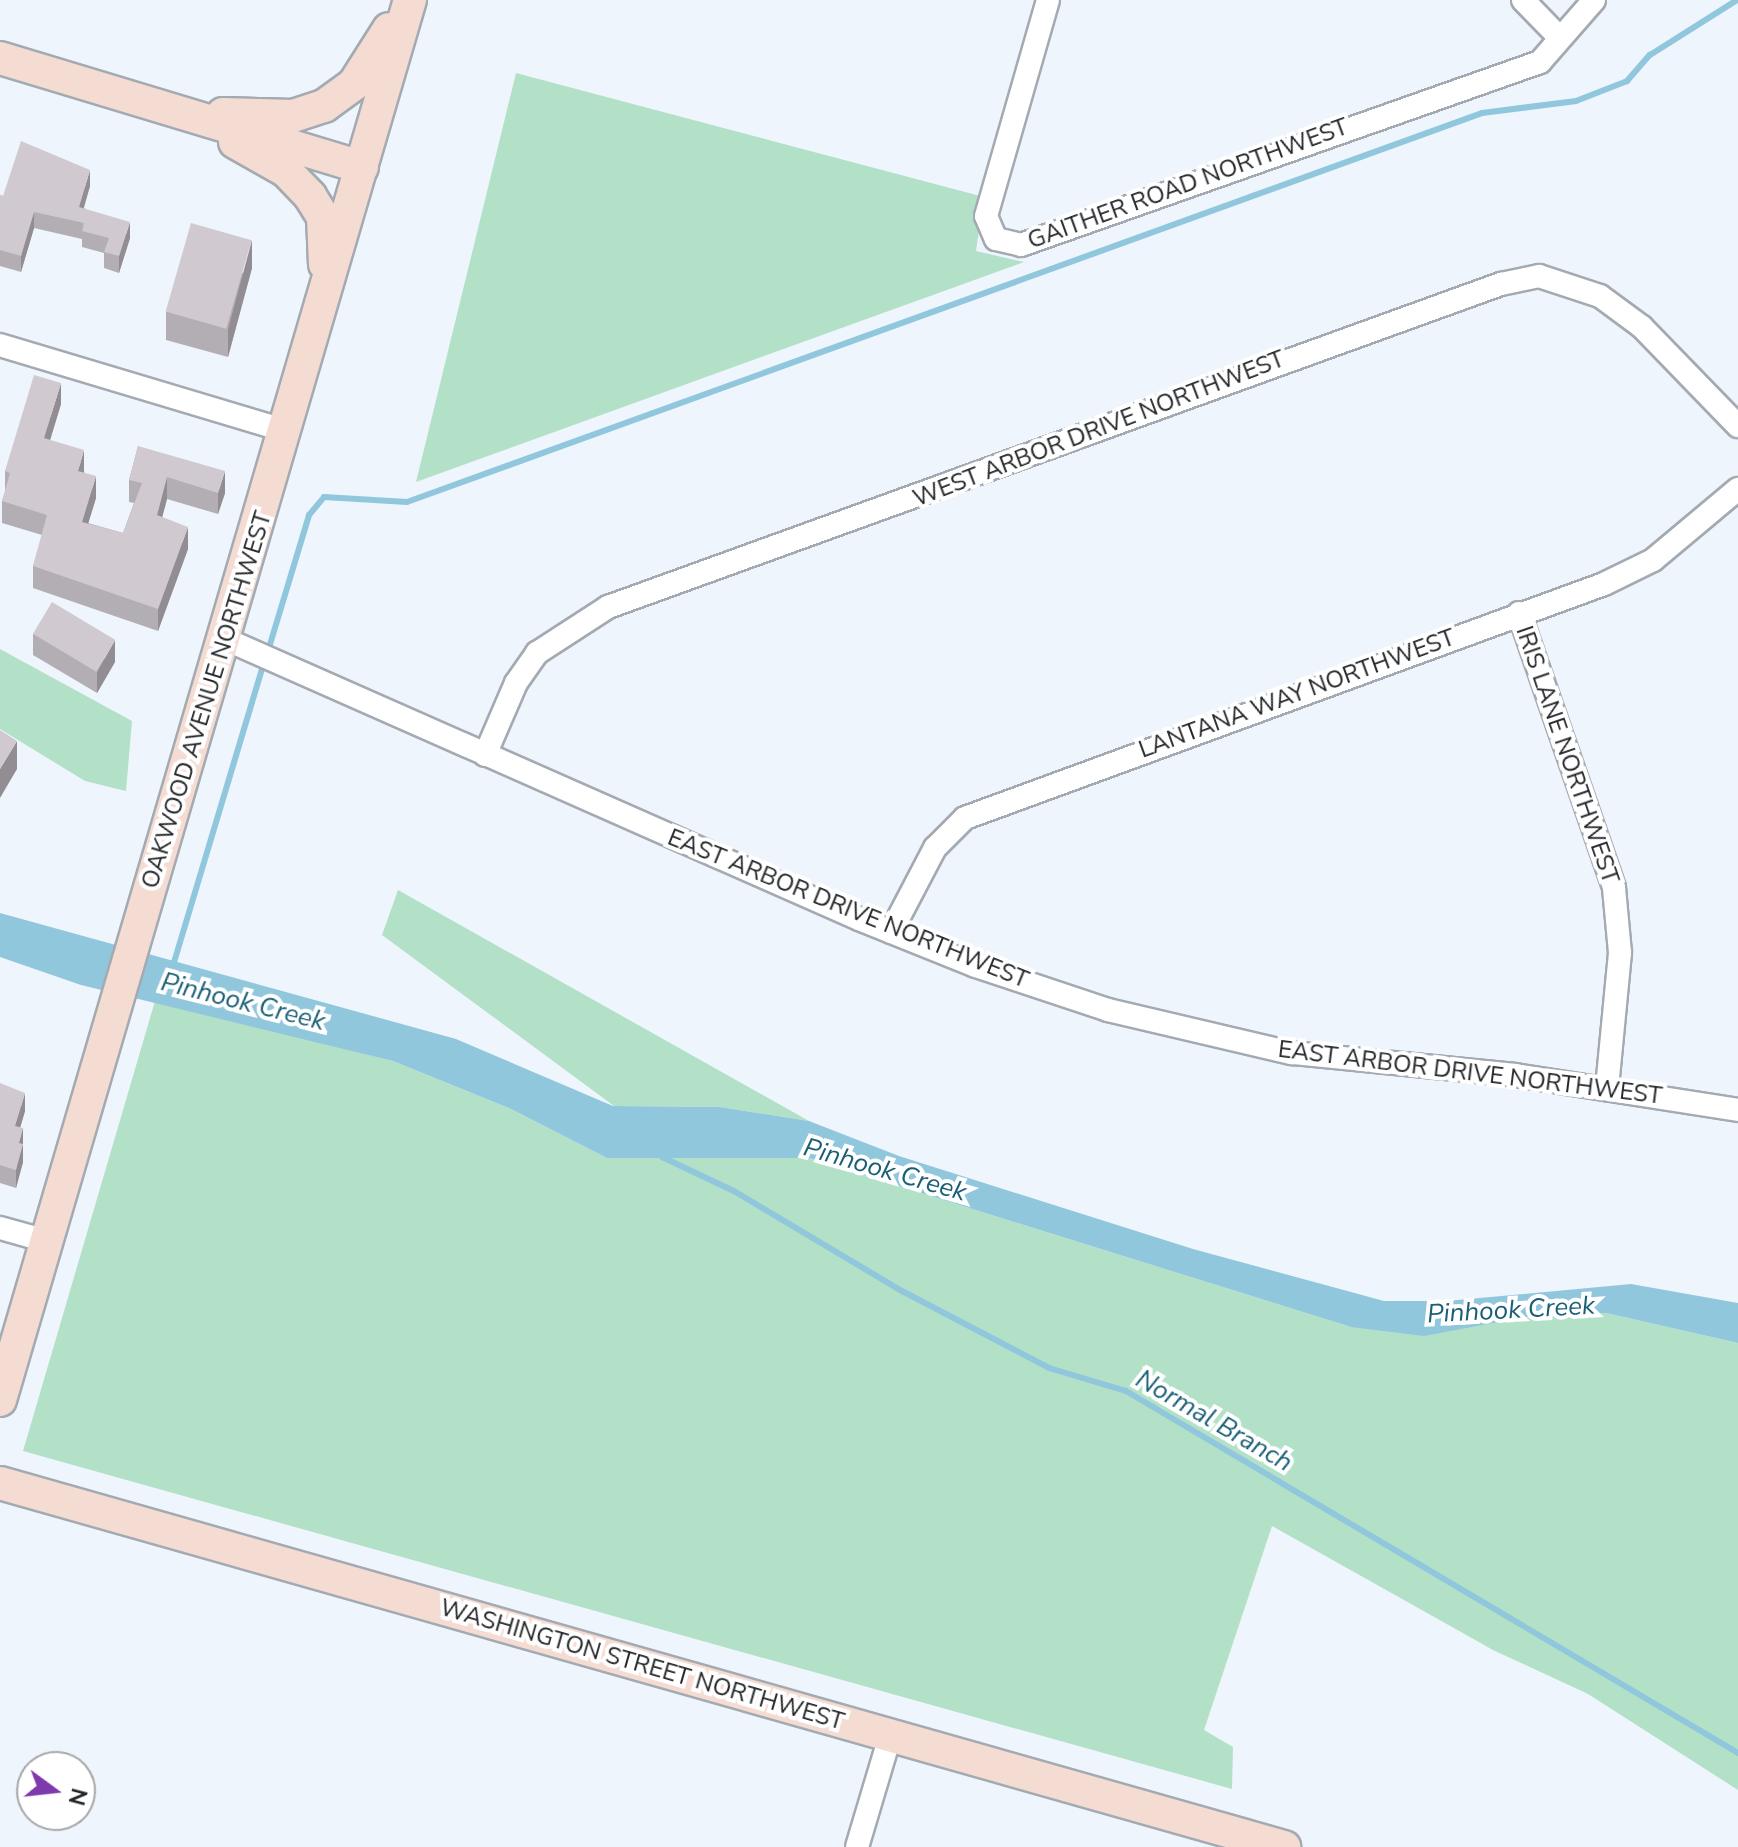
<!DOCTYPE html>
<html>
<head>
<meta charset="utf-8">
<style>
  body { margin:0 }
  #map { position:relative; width:1738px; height:1847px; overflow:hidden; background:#eef5fc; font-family:"Nunito Sans",sans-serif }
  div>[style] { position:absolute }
  .green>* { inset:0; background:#b3e1c7 }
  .water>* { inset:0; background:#90c7dd }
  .stream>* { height:6px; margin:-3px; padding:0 3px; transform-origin:3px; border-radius:3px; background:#90c7dd }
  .roads { filter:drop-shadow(2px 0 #a4aab1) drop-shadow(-2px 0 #a4aab1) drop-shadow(0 2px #a4aab1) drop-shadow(0 -2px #a4aab1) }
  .street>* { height:22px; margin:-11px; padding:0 11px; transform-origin:11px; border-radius:11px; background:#fff }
  .secondary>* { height:32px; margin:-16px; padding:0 16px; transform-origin:16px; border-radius:16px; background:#f5dcd3 }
  .wall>* { inset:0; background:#b3aeb3 }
  .shaded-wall>* { inset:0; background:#928d92 }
  .building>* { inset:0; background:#d0cad0; transform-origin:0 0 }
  span { translate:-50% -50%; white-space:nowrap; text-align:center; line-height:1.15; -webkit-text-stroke:8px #fff; paint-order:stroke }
  .street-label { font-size:24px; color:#232528 }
  .water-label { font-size:26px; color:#1b5f76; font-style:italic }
  .north { position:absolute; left:16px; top:1751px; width:80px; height:80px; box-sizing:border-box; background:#fff; border:2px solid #a7a8a9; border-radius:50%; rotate:105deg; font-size:22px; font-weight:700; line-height:32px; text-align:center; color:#232528 }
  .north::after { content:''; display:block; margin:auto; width:28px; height:36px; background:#7e39ac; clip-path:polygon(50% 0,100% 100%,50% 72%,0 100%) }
</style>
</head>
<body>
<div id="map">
  <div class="green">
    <div style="clip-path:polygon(516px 73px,984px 197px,976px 251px,1024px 262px,416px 482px)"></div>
    <div style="clip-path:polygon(0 649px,132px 721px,126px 791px,85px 781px,0 729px)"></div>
    <div style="clip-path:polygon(398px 890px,809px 1121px,720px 1107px,614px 1106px,382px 935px)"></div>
    <div style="clip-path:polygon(155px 1001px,393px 1061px,511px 1109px,607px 1158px,809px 1158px,1351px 1327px,1606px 1313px,1738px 1343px,1738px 1790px,1588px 1694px,1493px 1650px,1272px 1526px,1204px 1730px,1233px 1747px,1232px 1789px,23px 1451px)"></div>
  </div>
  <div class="water">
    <div style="clip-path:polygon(0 913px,456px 1039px,613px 1106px,720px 1107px,809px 1121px,899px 1156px,1193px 1249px,1384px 1301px,1447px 1301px,1631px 1284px,1738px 1303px,1738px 1343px,1606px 1313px,1525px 1317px,1424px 1336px,1351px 1327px,809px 1158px,607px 1158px,511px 1109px,393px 1061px,81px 985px,0 957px)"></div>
  </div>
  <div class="stream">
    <div style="left:268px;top:651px;width:142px;rotate:-73.2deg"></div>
    <div style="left:309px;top:515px;width:23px;rotate:-50deg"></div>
    <div style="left:324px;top:497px;width:83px;rotate:3.4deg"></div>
    <div style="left:407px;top:502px;width:1143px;rotate:-19.89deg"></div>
    <div style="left:1482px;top:113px;width:95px;rotate:-7.3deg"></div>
    <div style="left:1576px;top:101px;width:55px;rotate:-21.4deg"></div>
    <div style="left:1627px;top:81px;width:35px;rotate:-49deg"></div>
    <div style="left:1650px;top:55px;width:103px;rotate:-32.3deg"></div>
    <div style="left:172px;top:969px;width:320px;rotate:-73.3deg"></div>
    <div style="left:662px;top:1157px;width:80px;rotate:25.3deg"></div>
    <div style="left:734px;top:1191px;width:196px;rotate:30.8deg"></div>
    <div style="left:902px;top:1291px;width:166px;rotate:27.6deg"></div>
    <div style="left:1049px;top:1368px;width:80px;rotate:16.6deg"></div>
    <div style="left:1126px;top:1391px;width:711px;rotate:30.6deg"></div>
  </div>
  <div class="roads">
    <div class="street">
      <div style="left:1048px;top:0;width:225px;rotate:106deg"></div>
      <div style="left:986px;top:216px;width:25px;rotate:67deg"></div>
      <div style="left:996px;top:239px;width:26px;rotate:13deg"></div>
      <div style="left:1021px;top:245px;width:550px;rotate:-19.42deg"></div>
      <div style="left:1540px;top:62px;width:82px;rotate:-48.9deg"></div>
      <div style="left:1523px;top:0;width:50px;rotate:45.8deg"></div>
      <div style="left:0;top:345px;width:300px;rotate:16.7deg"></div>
      <div style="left:1519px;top:613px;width:291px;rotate:70.9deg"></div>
      <div style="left:1614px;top:888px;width:65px;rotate:84.7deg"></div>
      <div style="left:1620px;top:953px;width:137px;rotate:95.5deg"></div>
      <div style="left:225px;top:639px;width:693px;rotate:23.83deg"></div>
      <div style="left:859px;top:919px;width:126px;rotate:21.9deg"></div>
      <div style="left:976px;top:966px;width:139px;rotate:18.4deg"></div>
      <div style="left:1108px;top:1010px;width:189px;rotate:13.2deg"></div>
      <div style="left:1292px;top:1053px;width:224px;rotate:5.6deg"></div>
      <div style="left:1515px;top:1075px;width:226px;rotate:8.9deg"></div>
      <div style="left:485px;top:755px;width:78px;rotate:-66.7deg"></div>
      <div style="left:516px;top:683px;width:37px;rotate:-55deg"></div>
      <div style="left:537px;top:653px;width:85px;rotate:-32.9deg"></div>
      <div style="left:608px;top:607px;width:950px;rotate:-19.89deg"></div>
      <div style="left:1501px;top:284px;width:39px;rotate:-12deg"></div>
      <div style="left:1539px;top:276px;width:64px;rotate:18.2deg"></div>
      <div style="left:1600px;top:296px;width:52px;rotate:36.4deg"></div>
      <div style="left:1642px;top:327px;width:138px;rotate:45.9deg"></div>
      <div style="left:891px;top:932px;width:95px;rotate:-62.4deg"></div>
      <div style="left:935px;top:848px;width:42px;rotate:-45deg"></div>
      <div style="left:965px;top:818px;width:680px;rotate:-20.11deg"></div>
      <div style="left:1604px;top:584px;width:55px;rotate:-26.1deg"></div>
      <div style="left:1653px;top:560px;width:111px;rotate:-39.9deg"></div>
      <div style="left:0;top:1228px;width:49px;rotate:15.5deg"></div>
      <div style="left:857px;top:1847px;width:116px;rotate:-73.4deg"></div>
    </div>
    <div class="secondary">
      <div style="left:0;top:58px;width:378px;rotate:16.8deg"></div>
      <div style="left:223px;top:114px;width:70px;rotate:1.6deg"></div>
      <div style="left:293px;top:116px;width:33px;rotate:-18deg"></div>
      <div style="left:324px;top:106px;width:37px;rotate:-36deg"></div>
      <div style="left:354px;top:84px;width:65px;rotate:-57.5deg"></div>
      <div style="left:235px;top:142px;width:59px;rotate:29.6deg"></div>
      <div style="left:286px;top:171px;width:35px;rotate:46deg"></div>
      <div style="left:310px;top:196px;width:25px;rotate:58deg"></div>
      <div style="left:323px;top:217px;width:47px;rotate:87.6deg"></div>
      <div style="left:0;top:1400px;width:1459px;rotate:-73.68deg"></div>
      <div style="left:0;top:1483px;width:1335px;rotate:15.83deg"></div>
    </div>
  </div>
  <div class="wall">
    <div style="clip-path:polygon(90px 186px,84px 208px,130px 238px,119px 273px,104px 268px,104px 253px,82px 247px,82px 239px,34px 228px,21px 272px,0 266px,0 195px,3px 196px)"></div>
    <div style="clip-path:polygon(252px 268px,228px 357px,166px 340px,166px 312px)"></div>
    <div style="clip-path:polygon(61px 404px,50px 440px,84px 472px,96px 498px,88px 523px,123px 533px,134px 503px,129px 502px,129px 480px,138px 446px,225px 493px,218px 514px,167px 499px,162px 517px,188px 549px,158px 631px,33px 588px,33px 566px,42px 535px,2px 523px,2px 501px,5px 492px,5px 471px)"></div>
    <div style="clip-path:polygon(33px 634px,115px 662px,97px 693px,33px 655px)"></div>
    <div style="clip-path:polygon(0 1083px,25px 1111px,20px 1128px,23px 1128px,23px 1162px,16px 1188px,0 1183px)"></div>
  </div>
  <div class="shaded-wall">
    <div style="clip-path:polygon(90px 170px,90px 186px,79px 223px,79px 207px)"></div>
    <div style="clip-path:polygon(34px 212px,34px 228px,21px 272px,21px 256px)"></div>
    <div style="clip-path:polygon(130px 222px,130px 238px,119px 273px,119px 256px)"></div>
    <div style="clip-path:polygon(252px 240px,252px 268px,228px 357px,228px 329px)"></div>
    <div style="clip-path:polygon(61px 383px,61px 404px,44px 460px,44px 438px)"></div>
    <div style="clip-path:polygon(84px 450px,84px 472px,78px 492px,78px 471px)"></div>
    <div style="clip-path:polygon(225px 471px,225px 493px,218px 514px,218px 493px)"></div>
    <div style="clip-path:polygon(96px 476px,96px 498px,82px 544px,82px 522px)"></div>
    <div style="clip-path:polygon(167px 477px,167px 499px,157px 537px,157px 515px)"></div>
    <div style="clip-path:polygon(188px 527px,188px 549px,158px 631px,158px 609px)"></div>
    <div style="clip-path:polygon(115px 640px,115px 662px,97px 693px,97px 672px)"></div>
    <div style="clip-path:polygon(17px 741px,17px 769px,0 798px,0 769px)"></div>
    <div style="clip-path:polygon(25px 1093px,25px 1111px,15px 1145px,15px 1126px)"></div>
    <div style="clip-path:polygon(23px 1128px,23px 1162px,16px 1188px,16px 1170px,19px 1143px)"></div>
  </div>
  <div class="building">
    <div style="clip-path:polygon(21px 141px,90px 170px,79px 207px,130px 222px,119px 256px,104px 252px,109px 238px,82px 231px,84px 223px,34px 212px,21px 256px,0 250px,0 195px,3px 196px)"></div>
    <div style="left:191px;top:223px;width:63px;height:92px;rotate:16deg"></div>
    <div style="clip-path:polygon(34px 375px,61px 383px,44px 438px,84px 450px,78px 471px,96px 476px,82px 522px,123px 533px,142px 483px,129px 480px,138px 446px,225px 471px,218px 493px,167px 477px,157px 515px,188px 527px,158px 609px,33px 566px,47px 515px,2px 501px,10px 473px,5px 471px)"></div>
    <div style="left:52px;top:602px;width:74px;height:37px;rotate:31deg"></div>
    <div style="clip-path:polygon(0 730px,17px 741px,0 769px)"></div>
    <div style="clip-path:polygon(0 1083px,25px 1093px,15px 1126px,23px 1128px,19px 1143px,23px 1144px,16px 1170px,0 1165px)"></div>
  </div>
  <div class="street-label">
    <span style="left:1188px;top:184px;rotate:-20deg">GAITHER ROAD NORTHWEST</span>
    <span style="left:1099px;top:429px;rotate:-21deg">WEST ARBOR DRIVE NORTHWEST</span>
    <span style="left:1297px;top:694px;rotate:-20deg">LANTANA WAY NORTHWEST</span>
    <span style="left:207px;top:700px;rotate:-73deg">OAKWOOD AVENUE NORTHWEST</span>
    <span style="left:1567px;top:755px;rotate:71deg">IRIS LANE NORTHWEST</span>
    <span style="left:848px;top:909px;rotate:22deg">EAST ARBOR DRIVE NORTHWEST</span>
    <span style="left:1470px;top:1073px;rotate:7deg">EAST ARBOR DRIVE NORTHWEST</span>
    <span style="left:642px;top:1665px;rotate:16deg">WASHINGTON STREET NORTHWEST</span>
  </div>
  <div class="water-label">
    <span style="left:243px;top:1002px;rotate:14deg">Pinhook Creek</span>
    <span style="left:885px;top:1170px;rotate:16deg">Pinhook Creek</span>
    <span style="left:1511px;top:1310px;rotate:-3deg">Pinhook Creek</span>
    <span style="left:1214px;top:1421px;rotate:30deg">Normal Branch</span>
  </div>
  <div class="north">N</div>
</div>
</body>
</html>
